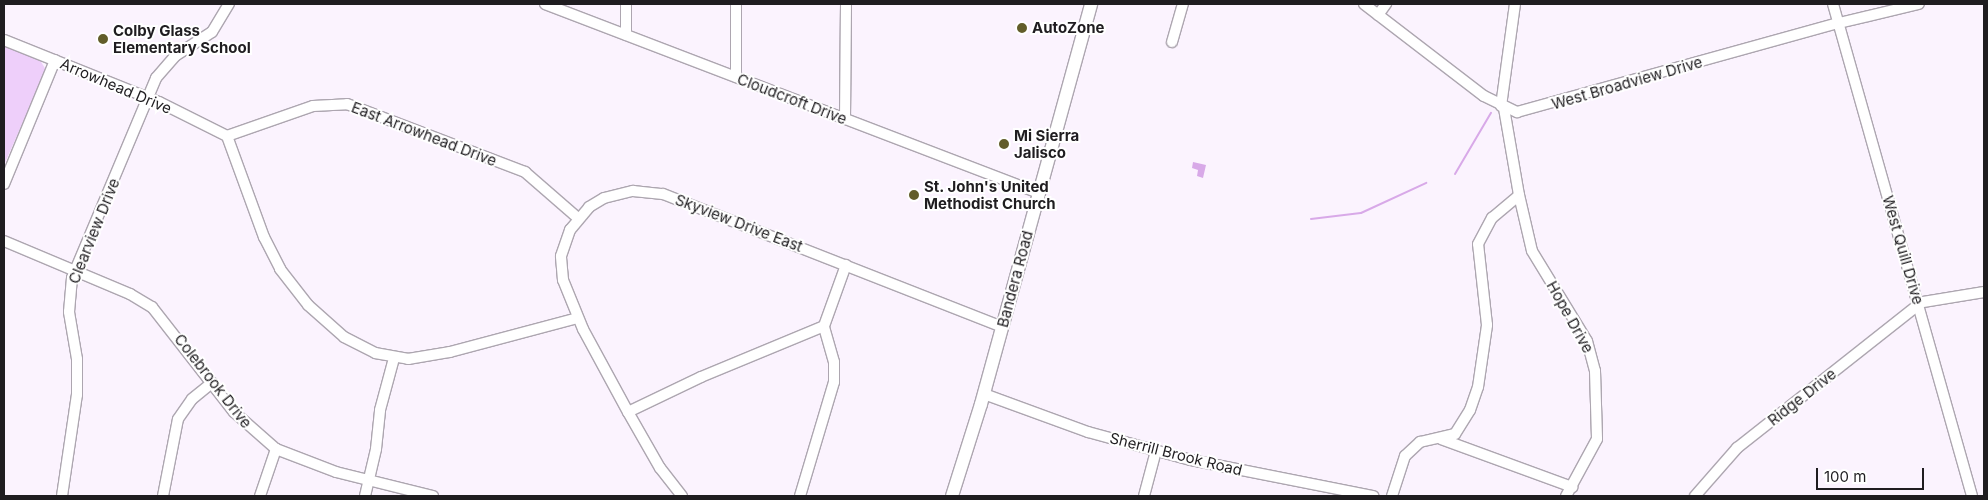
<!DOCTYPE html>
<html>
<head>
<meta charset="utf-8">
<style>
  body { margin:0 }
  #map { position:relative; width:1988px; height:500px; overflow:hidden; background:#fbf3fe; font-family:Inter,sans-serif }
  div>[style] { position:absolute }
  .green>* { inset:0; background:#eecffa }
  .water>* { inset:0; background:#d8a9e8 }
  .stream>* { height:2px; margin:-1px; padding:0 1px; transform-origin:1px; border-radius:1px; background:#d8a9e8 }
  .roads { filter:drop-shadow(1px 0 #ada6b0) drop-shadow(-1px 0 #ada6b0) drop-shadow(0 1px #ada6b0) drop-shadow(0 -1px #ada6b0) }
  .minor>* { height:10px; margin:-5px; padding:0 5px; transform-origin:5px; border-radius:5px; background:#fff }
  .major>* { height:12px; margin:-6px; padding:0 6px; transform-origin:6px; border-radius:6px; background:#fff }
  .dots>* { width:14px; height:14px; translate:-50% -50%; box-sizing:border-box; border:2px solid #fff; border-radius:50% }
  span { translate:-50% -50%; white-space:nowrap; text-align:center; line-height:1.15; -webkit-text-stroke:4px #fff; paint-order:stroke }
  .poi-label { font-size:15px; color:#1f1d20; font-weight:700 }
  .left { translate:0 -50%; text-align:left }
  .street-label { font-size:15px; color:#1f1d20 }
  .frame { position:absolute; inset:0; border:5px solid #1f1d20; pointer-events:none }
  .scale { position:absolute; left:1816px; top:468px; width:108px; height:22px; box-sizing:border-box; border:2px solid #1f1d20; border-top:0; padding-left:6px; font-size:15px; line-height:18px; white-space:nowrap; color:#1f1d20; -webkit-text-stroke:4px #fff; paint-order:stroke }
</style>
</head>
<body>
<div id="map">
  <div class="green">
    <div style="clip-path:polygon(4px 45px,40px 60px,46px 70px,4px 165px)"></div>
  </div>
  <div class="water">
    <div style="clip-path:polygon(1193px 162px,1206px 165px,1203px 178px,1197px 176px,1198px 170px,1192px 168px)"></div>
  </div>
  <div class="stream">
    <div style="left:1455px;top:174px;width:71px;rotate:-59.5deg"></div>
    <div style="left:1311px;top:219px;width:50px;rotate:-6.8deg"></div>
    <div style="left:1361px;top:213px;width:72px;rotate:-24.8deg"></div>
  </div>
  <div class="roads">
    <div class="minor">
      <div style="left:545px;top:4px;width:529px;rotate:20.94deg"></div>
      <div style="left:1364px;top:4px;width:151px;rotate:37.5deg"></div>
      <div style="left:1484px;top:96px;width:37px;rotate:26deg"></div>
      <div style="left:1517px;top:112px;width:334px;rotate:-15.5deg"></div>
      <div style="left:1839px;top:23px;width:82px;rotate:-13.4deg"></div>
      <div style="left:1833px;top:4px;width:511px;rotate:74.22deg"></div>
      <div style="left:1378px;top:15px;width:14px;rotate:-54deg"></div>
      <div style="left:626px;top:35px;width:31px;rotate:-90deg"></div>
      <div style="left:4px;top:40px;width:167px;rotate:21.8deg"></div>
      <div style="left:159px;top:102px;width:76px;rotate:26.6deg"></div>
      <div style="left:1172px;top:42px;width:40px;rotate:-74deg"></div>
      <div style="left:736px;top:77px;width:73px;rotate:-90deg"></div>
      <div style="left:1501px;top:106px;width:103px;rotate:-82.2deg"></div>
      <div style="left:845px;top:119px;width:115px;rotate:-89.5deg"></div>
      <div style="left:227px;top:136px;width:108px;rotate:69.9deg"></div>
      <div style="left:264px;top:237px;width:36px;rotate:63deg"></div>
      <div style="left:280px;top:269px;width:46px;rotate:52.1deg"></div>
      <div style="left:308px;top:305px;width:48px;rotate:41.6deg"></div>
      <div style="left:344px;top:337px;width:35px;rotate:27deg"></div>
      <div style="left:375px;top:353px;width:34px;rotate:10deg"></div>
      <div style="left:408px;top:359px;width:43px;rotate:-9.5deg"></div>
      <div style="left:450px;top:352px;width:132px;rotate:-14.9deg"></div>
      <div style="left:227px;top:136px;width:91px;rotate:-19.2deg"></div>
      <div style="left:313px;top:106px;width:34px;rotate:-3deg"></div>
      <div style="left:347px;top:104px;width:191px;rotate:20.9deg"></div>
      <div style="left:525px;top:172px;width:70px;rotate:41deg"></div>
      <div style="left:4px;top:184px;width:134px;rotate:-67.6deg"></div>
      <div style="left:1519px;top:195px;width:57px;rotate:76.9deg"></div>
      <div style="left:1532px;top:251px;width:105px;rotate:58.6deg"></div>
      <div style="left:1587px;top:341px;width:31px;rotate:75deg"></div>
      <div style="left:1595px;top:371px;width:68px;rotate:88.3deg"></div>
      <div style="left:1597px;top:439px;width:65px;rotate:118.5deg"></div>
      <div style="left:4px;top:241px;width:137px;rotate:22.8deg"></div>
      <div style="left:130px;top:294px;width:26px;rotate:31deg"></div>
      <div style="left:152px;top:307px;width:133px;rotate:52deg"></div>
      <div style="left:234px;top:412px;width:56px;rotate:41.4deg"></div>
      <div style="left:276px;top:449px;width:64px;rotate:21deg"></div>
      <div style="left:336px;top:472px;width:100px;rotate:13.9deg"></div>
      <div style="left:1917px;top:303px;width:68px;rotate:-9.3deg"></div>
      <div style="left:984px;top:394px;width:111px;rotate:20.1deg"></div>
      <div style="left:1088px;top:432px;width:107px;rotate:15.2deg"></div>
      <div style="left:1191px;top:460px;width:186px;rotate:11.2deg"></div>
      <div style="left:628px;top:412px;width:81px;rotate:-25.6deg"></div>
      <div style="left:701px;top:377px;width:133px;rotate:-22.5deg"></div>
      <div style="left:1441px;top:439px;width:140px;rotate:20.1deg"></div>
      <div style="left:62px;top:496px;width:102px;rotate:-81.6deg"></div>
      <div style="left:77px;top:395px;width:36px;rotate:-90deg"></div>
      <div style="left:77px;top:359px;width:48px;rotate:-99.7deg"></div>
      <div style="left:69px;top:312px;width:34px;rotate:-85deg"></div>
      <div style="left:72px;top:278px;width:217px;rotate:-67.2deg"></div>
      <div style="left:156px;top:78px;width:29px;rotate:-49deg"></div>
      <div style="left:175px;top:56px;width:44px;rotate:-33deg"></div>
      <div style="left:212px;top:32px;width:33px;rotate:-59deg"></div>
      <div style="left:163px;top:496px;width:78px;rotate:-79deg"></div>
      <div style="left:178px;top:419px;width:24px;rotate:-55deg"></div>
      <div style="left:192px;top:399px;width:26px;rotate:-39deg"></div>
      <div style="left:260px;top:496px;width:50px;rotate:-71.2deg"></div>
      <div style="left:365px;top:496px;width:48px;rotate:-76.8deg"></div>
      <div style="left:376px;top:449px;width:39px;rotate:-84deg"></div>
      <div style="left:380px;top:410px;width:54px;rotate:-74.9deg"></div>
      <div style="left:682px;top:496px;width:36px;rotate:-128deg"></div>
      <div style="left:660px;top:468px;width:64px;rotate:-119.7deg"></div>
      <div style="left:628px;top:412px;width:94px;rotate:-118.5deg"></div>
      <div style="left:583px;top:329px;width:53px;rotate:-112.2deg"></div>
      <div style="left:563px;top:280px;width:24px;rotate:-95deg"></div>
      <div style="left:561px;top:256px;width:28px;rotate:-71deg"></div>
      <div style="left:570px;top:230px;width:30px;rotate:-50deg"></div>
      <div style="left:589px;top:207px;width:17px;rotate:-31deg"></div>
      <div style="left:604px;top:198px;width:30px;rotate:-14deg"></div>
      <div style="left:633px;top:191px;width:30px;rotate:6deg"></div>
      <div style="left:663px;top:194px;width:364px;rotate:21.4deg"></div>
      <div style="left:800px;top:496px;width:119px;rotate:-73.4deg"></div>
      <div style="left:834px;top:382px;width:20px;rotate:-90deg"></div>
      <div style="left:834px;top:362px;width:37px;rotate:-106deg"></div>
      <div style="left:824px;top:326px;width:65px;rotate:-70.2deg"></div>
      <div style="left:1144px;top:496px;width:47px;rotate:-75.1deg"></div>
      <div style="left:1392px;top:496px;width:42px;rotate:-72deg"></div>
      <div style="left:1405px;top:456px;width:21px;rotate:-43deg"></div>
      <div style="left:1420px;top:442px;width:36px;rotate:-13deg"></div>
      <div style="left:1455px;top:434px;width:28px;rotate:-58deg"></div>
      <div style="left:1470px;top:410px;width:24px;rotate:-71deg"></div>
      <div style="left:1478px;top:387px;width:63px;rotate:-81.7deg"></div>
      <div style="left:1487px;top:325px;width:81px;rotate:-96.3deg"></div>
      <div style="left:1478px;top:244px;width:30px;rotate:-62deg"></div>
      <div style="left:1492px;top:218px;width:35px;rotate:-40deg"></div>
      <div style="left:1519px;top:195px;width:88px;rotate:-99.8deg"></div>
      <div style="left:1695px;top:496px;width:64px;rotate:-48.8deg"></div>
      <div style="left:1737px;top:448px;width:231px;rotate:-38.3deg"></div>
    </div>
    <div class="major">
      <div style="left:952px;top:496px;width:96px;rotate:-72.5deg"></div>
      <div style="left:981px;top:404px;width:415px;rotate:-74.6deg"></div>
    </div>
  </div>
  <div class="dots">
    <div style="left:1022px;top:28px;background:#625d2a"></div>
    <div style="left:103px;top:39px;background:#625d2a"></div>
    <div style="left:1004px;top:144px;background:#625d2a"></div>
    <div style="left:914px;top:195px;background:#625d2a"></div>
  </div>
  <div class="poi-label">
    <span class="left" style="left:1032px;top:28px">AutoZone</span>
    <span class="left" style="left:113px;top:39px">Colby Glass<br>Elementary School</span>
    <span class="left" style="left:1014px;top:144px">Mi Sierra<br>Jalisco</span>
    <span class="left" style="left:924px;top:195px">St. John's United<br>Methodist Church</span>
  </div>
  <div class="street-label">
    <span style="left:1627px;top:83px;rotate:-16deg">West Broadview Drive</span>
    <span style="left:116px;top:86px;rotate:23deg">Arrowhead Drive</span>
    <span style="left:792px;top:99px;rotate:21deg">Cloudcroft Drive</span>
    <span style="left:424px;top:134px;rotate:21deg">East Arrowhead Drive</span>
    <span style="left:739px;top:223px;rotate:21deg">Skyview Drive East</span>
    <span style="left:94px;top:231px;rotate:-68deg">Clearview Drive</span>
    <span style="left:1903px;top:250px;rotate:74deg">West Quill Drive</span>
    <span style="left:1015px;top:279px;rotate:-75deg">Bandera Road</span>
    <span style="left:1570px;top:317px;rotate:61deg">Hope Drive</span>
    <span style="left:213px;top:381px;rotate:52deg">Colebrook Drive</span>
    <span style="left:1802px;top:397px;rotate:-38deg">Ridge Drive</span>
    <span style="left:1176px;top:454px;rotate:14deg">Sherrill Brook Road</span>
  </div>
  <div class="frame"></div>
  <div class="scale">100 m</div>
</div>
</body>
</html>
